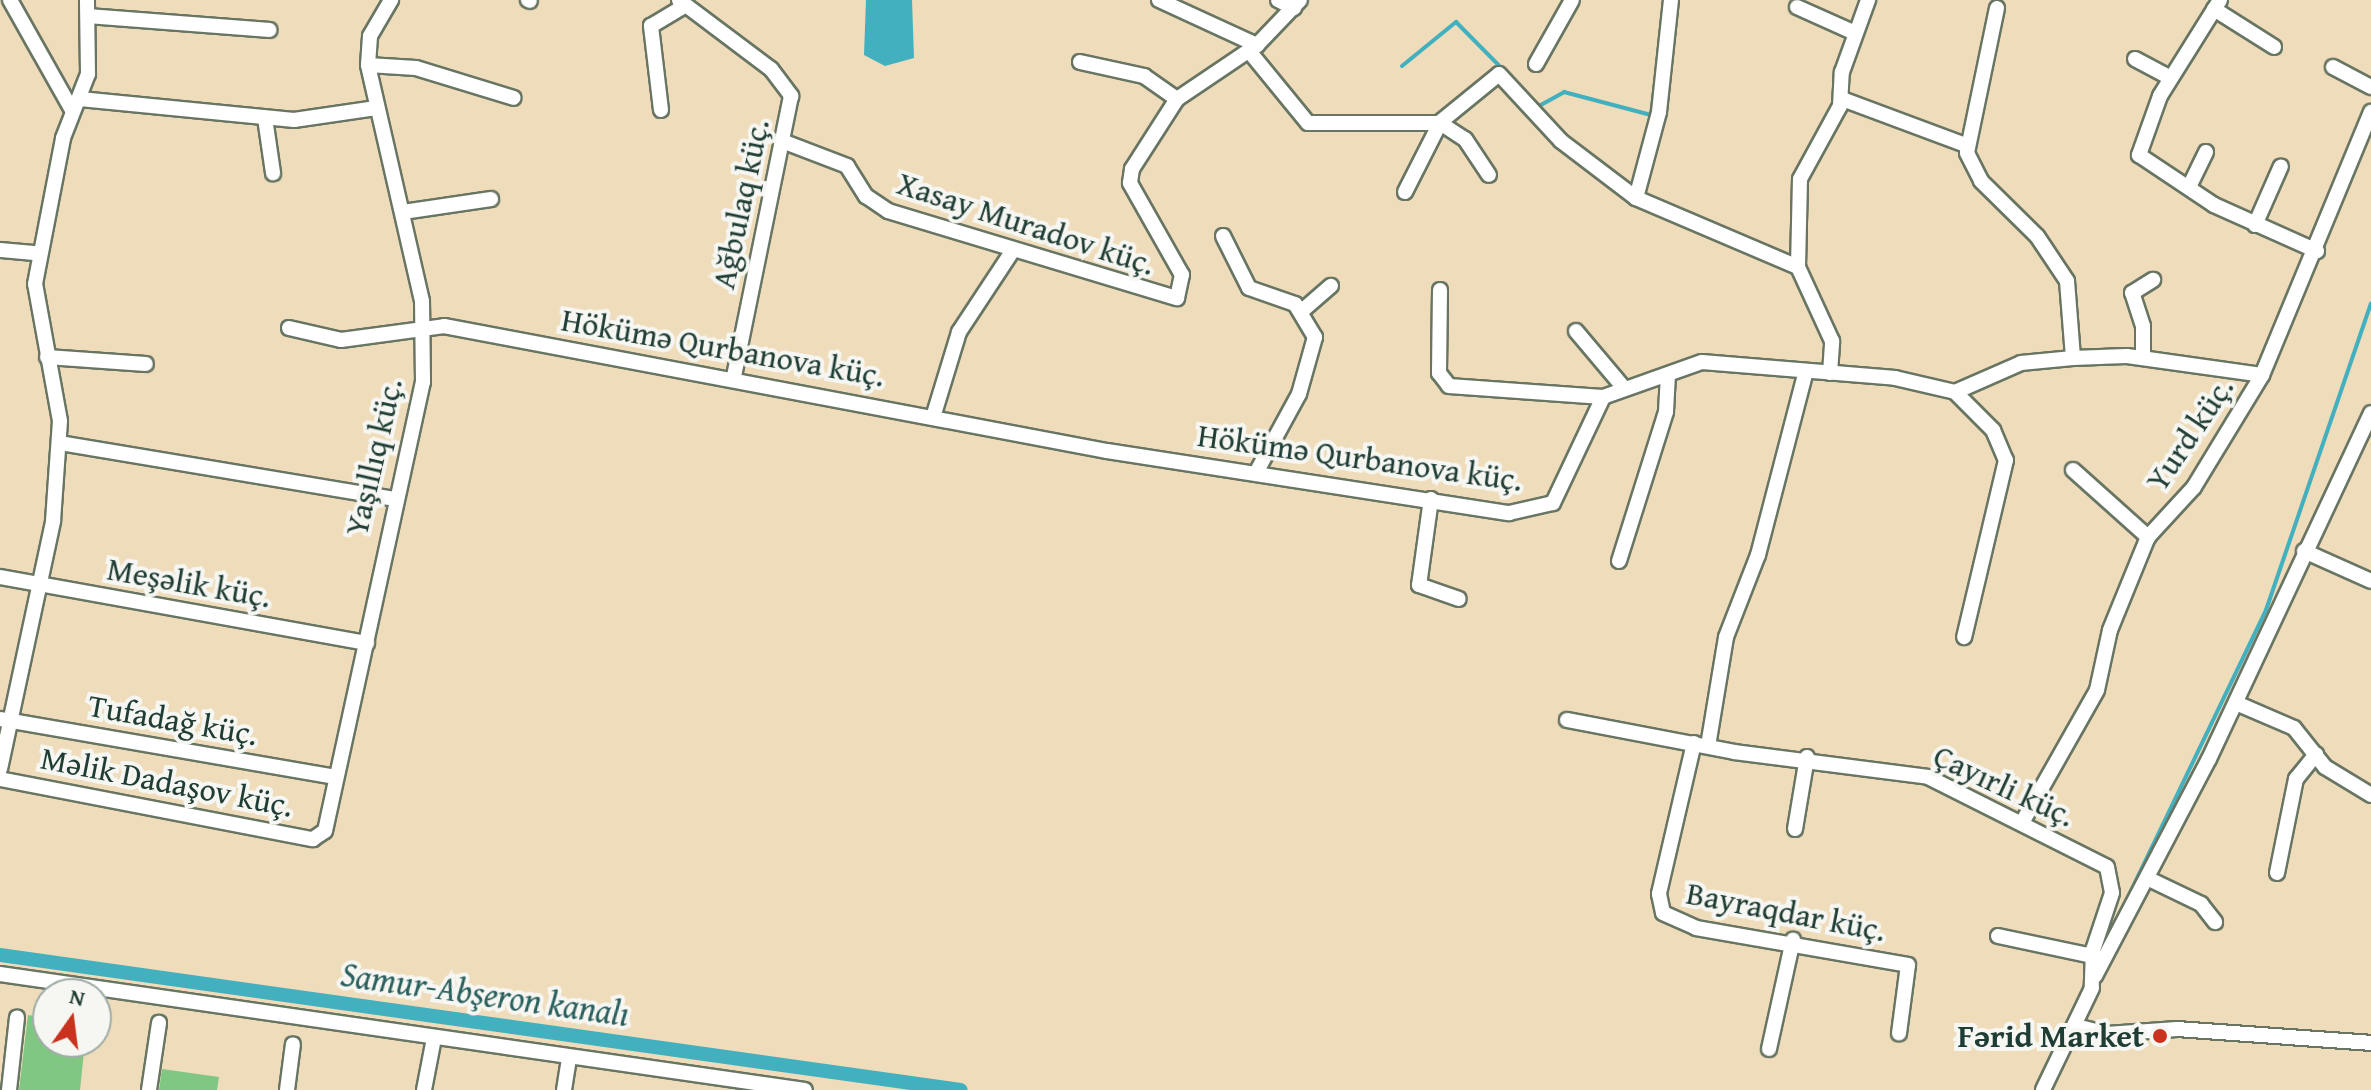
<!DOCTYPE html>
<html>
<head>
<meta charset="utf-8">
<style>
  body { margin:0 }
  #map { position:relative; width:2371px; height:1090px; overflow:hidden; background:#efdcba; font-family:"Gentium Book Plus",serif }
  div>[style] { position:absolute }
  .green>* { inset:0; background:#7fc783 }
  .water>* { inset:0; background:#42b0be }
  .stream>* { height:4px; margin:-2px; padding:0 2px; transform-origin:2px; border-radius:2px; background:#42b0be }
  .canal>* { height:14px; margin:-7px; padding:0 7px; transform-origin:7px; border-radius:7px; background:#42b0be }
  .roads { filter:drop-shadow(2px 0 #687563) drop-shadow(-2px 0 #687563) drop-shadow(0 2px #687563) drop-shadow(0 -2px #687563) }
  .minor>* { height:14px; margin:-7px; padding:0 7px; transform-origin:7px; border-radius:7px; background:#fff }
  .dots>* { width:22px; height:22px; translate:-50% -50%; box-sizing:border-box; border:4px solid #f6f6f2; border-radius:50% }
  span { translate:-50% -50%; white-space:nowrap; text-align:center; line-height:1.15; -webkit-text-stroke:8px #f6f6f2; paint-order:stroke }
  .street-label { font-size:32px; color:#1f3d34 }
  .poi-label { font-size:32px; color:#1f3d34; font-weight:700 }
  .right { translate:-100% -50%; text-align:right }
  .water-label { font-size:34px; color:#2a605d; font-style:italic }
  .north { position:absolute; left:32px; top:978px; width:80px; height:80px; box-sizing:border-box; background:#f6f6f2; border:2px solid #a0aca6; border-radius:50%; rotate:14deg; font-size:22px; font-weight:700; line-height:32px; text-align:center; color:#1f3d34 }
  .north::after { content:''; display:block; margin:auto; width:28px; height:36px; background:#c8321e; clip-path:polygon(50% 0,100% 100%,50% 72%,0 100%) }
</style>
</head>
<body>
<div id="map">
  <div class="green">
    <div style="clip-path:polygon(28px 1015px,48px 1018px,48px 1042px,85px 1042px,80px 1090px,19px 1090px)"></div>
    <div style="clip-path:polygon(162px 1069px,219px 1077px,217px 1090px,159px 1090px)"></div>
  </div>
  <div class="water">
    <div style="clip-path:polygon(866px 0,912px 0,914px 58px,885px 66px,864px 55px)"></div>
  </div>
  <div class="stream">
    <div style="left:1402px;top:66px;width:70px;rotate:-39.2deg"></div>
    <div style="left:1456px;top:22px;width:118px;rotate:45.3deg"></div>
    <div style="left:1539px;top:106px;width:29px;rotate:-29deg"></div>
    <div style="left:1564px;top:92px;width:90px;rotate:14.8deg"></div>
    <div style="left:1651px;top:115px;width:32px;rotate:-83deg"></div>
    <div style="left:2114px;top:926px;width:351px;rotate:-64.3deg"></div>
    <div style="left:2266px;top:610px;width:324px;rotate:-71.1deg"></div>
  </div>
  <div class="canal">
    <div style="left:0;top:955px;width:970px;rotate:8deg"></div>
  </div>
  <div class="roads">
    <div class="minor">
      <div style="left:10px;top:0;width:126px;rotate:60.6deg"></div>
      <div style="left:528px;top:0;width:2px;rotate:27deg"></div>
      <div style="left:679px;top:0;width:115px;rotate:36.9deg"></div>
      <div style="left:771px;top:69px;width:34px;rotate:53deg"></div>
      <div style="left:791px;top:96px;width:287px;rotate:101.5deg"></div>
      <div style="left:1159px;top:0;width:108px;rotate:24.7deg"></div>
      <div style="left:1278px;top:0;width:18px;rotate:27deg"></div>
      <div style="left:2220px;top:0;width:113px;rotate:122deg"></div>
      <div style="left:2160px;top:96px;width:63px;rotate:109.6deg"></div>
      <div style="left:2139px;top:155px;width:90px;rotate:33.7deg"></div>
      <div style="left:2214px;top:205px;width:113px;rotate:24.1deg"></div>
      <div style="left:1797px;top:7px;width:64px;rotate:24.1deg"></div>
      <div style="left:1997px;top:8px;width:148px;rotate:101.7deg"></div>
      <div style="left:1967px;top:153px;width:31px;rotate:63deg"></div>
      <div style="left:1981px;top:181px;width:78px;rotate:44.5deg"></div>
      <div style="left:2037px;top:236px;width:54px;rotate:56.3deg"></div>
      <div style="left:2067px;top:281px;width:77px;rotate:85.5deg"></div>
      <div style="left:2214px;top:9px;width:71px;rotate:32.3deg"></div>
      <div style="left:88px;top:16px;width:182px;rotate:4.4deg"></div>
      <div style="left:1249px;top:51px;width:93px;rotate:50.7deg"></div>
      <div style="left:1308px;top:123px;width:132px"></div>
      <div style="left:1440px;top:123px;width:30px;rotate:33deg"></div>
      <div style="left:1465px;top:139px;width:43px;rotate:56.3deg"></div>
      <div style="left:2135px;top:59px;width:40px;rotate:28deg"></div>
      <div style="left:1080px;top:62px;width:66px;rotate:12.3deg"></div>
      <div style="left:1144px;top:76px;width:40px;rotate:34.9deg"></div>
      <div style="left:1536px;top:64px;width:73px;rotate:-60.6deg"></div>
      <div style="left:368px;top:65px;width:48px;rotate:3.6deg"></div>
      <div style="left:416px;top:68px;width:102px;rotate:17deg"></div>
      <div style="left:2333px;top:67px;width:43px;rotate:27.8deg"></div>
      <div style="left:80px;top:99px;width:215px;rotate:5.6deg"></div>
      <div style="left:294px;top:120px;width:83px;rotate:-8.3deg"></div>
      <div style="left:1842px;top:99px;width:132px;rotate:20.4deg"></div>
      <div style="left:661px;top:110px;width:85px;rotate:-96.8deg"></div>
      <div style="left:651px;top:26px;width:37px;rotate:-31deg"></div>
      <div style="left:265px;top:118px;width:56px;rotate:81.7deg"></div>
      <div style="left:1439px;top:123px;width:77px;rotate:-39.2deg"></div>
      <div style="left:1499px;top:74px;width:91px;rotate:47.2deg"></div>
      <div style="left:1561px;top:141px;width:94px;rotate:37.2deg"></div>
      <div style="left:1636px;top:198px;width:176px;rotate:23.1deg"></div>
      <div style="left:782px;top:141px;width:70px;rotate:21deg"></div>
      <div style="left:847px;top:166px;width:36px;rotate:58deg"></div>
      <div style="left:866px;top:196px;width:27px;rotate:34deg"></div>
      <div style="left:888px;top:211px;width:302px;rotate:16.8deg"></div>
      <div style="left:1177px;top:298px;width:24px;rotate:-78deg"></div>
      <div style="left:1182px;top:275px;width:106px;rotate:-119.5deg"></div>
      <div style="left:1130px;top:183px;width:14px;rotate:-82deg"></div>
      <div style="left:1132px;top:169px;width:83px;rotate:-57.3deg"></div>
      <div style="left:1177px;top:99px;width:97px;rotate:-34deg"></div>
      <div style="left:1257px;top:45px;width:62px;rotate:-46.3deg"></div>
      <div style="left:2189px;top:187px;width:39px;rotate:-64deg"></div>
      <div style="left:1405px;top:192px;width:77px;rotate:-63.1deg"></div>
      <div style="left:1636px;top:198px;width:89px;rotate:-75deg"></div>
      <div style="left:1659px;top:112px;width:113px;rotate:-83.9deg"></div>
      <div style="left:403px;top:212px;width:89px;rotate:-8.4deg"></div>
      <div style="left:2255px;top:225px;width:64px;rotate:-66.2deg"></div>
      <div style="left:1223px;top:236px;width:58px;rotate:63.4deg"></div>
      <div style="left:1249px;top:288px;width:49px;rotate:19.2deg"></div>
      <div style="left:1295px;top:304px;width:39px;rotate:59deg"></div>
      <div style="left:1315px;top:337px;width:59px;rotate:105.7deg"></div>
      <div style="left:1299px;top:394px;width:88px;rotate:118.6deg"></div>
      <div style="left:0;top:250px;width:38px;rotate:5deg"></div>
      <div style="left:1440px;top:290px;width:83px;rotate:90.7deg"></div>
      <div style="left:1439px;top:373px;width:16px;rotate:52deg"></div>
      <div style="left:1449px;top:386px;width:154px;rotate:4.1deg"></div>
      <div style="left:1303px;top:310px;width:37px;rotate:-41deg"></div>
      <div style="left:289px;top:328px;width:53px;rotate:13deg"></div>
      <div style="left:341px;top:340px;width:104px;rotate:-7.7deg"></div>
      <div style="left:444px;top:326px;width:675px;rotate:10.68deg"></div>
      <div style="left:1107px;top:451px;width:407px;rotate:8.8deg"></div>
      <div style="left:1509px;top:513px;width:45px;rotate:-12.8deg"></div>
      <div style="left:1553px;top:503px;width:117px;rotate:-64.7deg"></div>
      <div style="left:1603px;top:397px;width:105px;rotate:-19.5deg"></div>
      <div style="left:1702px;top:362px;width:194px;rotate:4.7deg"></div>
      <div style="left:1895px;top:378px;width:62px;rotate:13.1deg"></div>
      <div style="left:1955px;top:392px;width:72px;rotate:-23.7deg"></div>
      <div style="left:2021px;top:363px;width:52px;rotate:-5.5deg"></div>
      <div style="left:2073px;top:358px;width:54px;rotate:-2.1deg"></div>
      <div style="left:2127px;top:356px;width:136px;rotate:8deg"></div>
      <div style="left:1576px;top:331px;width:75px;rotate:49.9deg"></div>
      <div style="left:47px;top:357px;width:99px;rotate:4deg"></div>
      <div style="left:2143px;top:357px;width:31px;rotate:-90deg"></div>
      <div style="left:2143px;top:326px;width:35px;rotate:-108deg"></div>
      <div style="left:2132px;top:293px;width:25px;rotate:-32deg"></div>
      <div style="left:1830px;top:373px;width:32px;rotate:-86deg"></div>
      <div style="left:1832px;top:341px;width:81px;rotate:-114.7deg"></div>
      <div style="left:1798px;top:267px;width:88px;rotate:-88.7deg"></div>
      <div style="left:1800px;top:179px;width:83px;rotate:-61.3deg"></div>
      <div style="left:1840px;top:106px;width:34px;rotate:-87deg"></div>
      <div style="left:1842px;top:72px;width:77px;rotate:-70.1deg"></div>
      <div style="left:1955px;top:392px;width:54px;rotate:45deg"></div>
      <div style="left:1993px;top:430px;width:33px;rotate:67deg"></div>
      <div style="left:2006px;top:460px;width:182px;rotate:103.3deg"></div>
      <div style="left:934px;top:414px;width:86px;rotate:-73deg"></div>
      <div style="left:959px;top:332px;width:95px;rotate:-56.6deg"></div>
      <div style="left:60px;top:443px;width:338px;rotate:9.5deg"></div>
      <div style="left:2073px;top:470px;width:101px;rotate:41.8deg"></div>
      <div style="left:1431px;top:499px;width:87px;rotate:97.9deg"></div>
      <div style="left:1419px;top:585px;width:42px;rotate:19.3deg"></div>
      <div style="left:2304px;top:551px;width:73px;rotate:24.1deg"></div>
      <div style="left:1619px;top:561px;width:156px;rotate:-72.5deg"></div>
      <div style="left:1666px;top:412px;width:36px;rotate:-87deg"></div>
      <div style="left:0;top:577px;width:373px;rotate:10.2deg"></div>
      <div style="left:2236px;top:703px;width:63px;rotate:23.3deg"></div>
      <div style="left:2294px;top:728px;width:50px;rotate:51.5deg"></div>
      <div style="left:2325px;top:767px;width:54px;rotate:31.3deg"></div>
      <div style="left:0;top:719px;width:341px;rotate:9.8deg"></div>
      <div style="left:1567px;top:720px;width:170px;rotate:10.8deg"></div>
      <div style="left:1734px;top:752px;width:196px;rotate:7.3deg"></div>
      <div style="left:1928px;top:777px;width:200px;rotate:26.7deg"></div>
      <div style="left:2107px;top:867px;width:26px;rotate:79deg"></div>
      <div style="left:2112px;top:893px;width:60px;rotate:108.4deg"></div>
      <div style="left:2093px;top:950px;width:38px;rotate:92deg"></div>
      <div style="left:2092px;top:988px;width:113px;rotate:115.7deg"></div>
      <div style="left:1694px;top:743px;width:155px;rotate:103.1deg"></div>
      <div style="left:1659px;top:894px;width:19px;rotate:78deg"></div>
      <div style="left:1663px;top:913px;width:36px;rotate:24deg"></div>
      <div style="left:1696px;top:928px;width:215px;rotate:9.9deg"></div>
      <div style="left:1908px;top:965px;width:69px;rotate:97.5deg"></div>
      <div style="left:1708px;top:746px;width:110px;rotate:-80.6deg"></div>
      <div style="left:1726px;top:637px;width:88px;rotate:-68.7deg"></div>
      <div style="left:1758px;top:555px;width:190px;rotate:-75.4deg"></div>
      <div style="left:0;top:769px;width:254px;rotate:-77.9deg"></div>
      <div style="left:53px;top:521px;width:100px;rotate:-86deg"></div>
      <div style="left:60px;top:421px;width:139px;rotate:-100.3deg"></div>
      <div style="left:35px;top:284px;width:149px;rotate:-79.1deg"></div>
      <div style="left:63px;top:138px;width:69px;rotate:-68.7deg"></div>
      <div style="left:88px;top:74px;width:74px;rotate:-90.8deg"></div>
      <div style="left:0;top:779px;width:319px;rotate:10.9deg"></div>
      <div style="left:313px;top:839px;width:14px;rotate:-34deg"></div>
      <div style="left:325px;top:831px;width:460px;rotate:-77.7deg"></div>
      <div style="left:423px;top:382px;width:81px;rotate:-90.7deg"></div>
      <div style="left:422px;top:301px;width:242px;rotate:-102.9deg"></div>
      <div style="left:368px;top:65px;width:29px;rotate:-86deg"></div>
      <div style="left:370px;top:36px;width:42px;rotate:-59.7deg"></div>
      <div style="left:2023px;top:821px;width:150px;rotate:-60.5deg"></div>
      <div style="left:2097px;top:690px;width:61px;rotate:-77.8deg"></div>
      <div style="left:2110px;top:630px;width:100px;rotate:-67.8deg"></div>
      <div style="left:2148px;top:537px;width:68px;rotate:-47.4deg"></div>
      <div style="left:2194px;top:487px;width:131px;rotate:-58.7deg"></div>
      <div style="left:2262px;top:375px;width:285px;rotate:-67.5deg"></div>
      <div style="left:1795px;top:829px;width:73px;rotate:-80.5deg"></div>
      <div style="left:2277px;top:873px;width:96px;rotate:-78.6deg"></div>
      <div style="left:2296px;top:779px;width:32px;rotate:-51deg"></div>
      <div style="left:2149px;top:879px;width:58px;rotate:25.7deg"></div>
      <div style="left:2201px;top:904px;width:23px;rotate:52deg"></div>
      <div style="left:1998px;top:936px;width:96px;rotate:12deg"></div>
      <div style="left:0;top:974px;width:813px;rotate:8.2deg"></div>
      <div style="left:2095px;top:976px;width:245px;rotate:-62.3deg"></div>
      <div style="left:2209px;top:759px;width:382px;rotate:-64.9deg"></div>
      <div style="left:2076px;top:1026px;width:32px;rotate:14deg"></div>
      <div style="left:2107px;top:1034px;width:70px;rotate:-4.1deg"></div>
      <div style="left:2177px;top:1029px;width:195px;rotate:4.1deg"></div>
      <div style="left:1769px;top:1049px;width:112px;rotate:-77.6deg"></div>
      <div style="left:9px;top:1090px;width:73px;rotate:-83.7deg"></div>
      <div style="left:149px;top:1090px;width:68px;rotate:-81.5deg"></div>
      <div style="left:287px;top:1090px;width:46px;rotate:-82.6deg"></div>
      <div style="left:424px;top:1090px;width:53px;rotate:-79.1deg"></div>
      <div style="left:564px;top:1090px;width:32px;rotate:-81deg"></div>
    </div>
  </div>
  <div class="dots">
    <div style="left:2160px;top:1036px;background:#c8321e"></div>
  </div>
  <div class="street-label">
    <span style="left:741px;top:204px;rotate:-78deg">Ağbulaq küç.</span>
    <span style="left:1026px;top:224px;rotate:18deg">Xasay Muradov küç.</span>
    <span style="left:723px;top:348px;rotate:10deg">Hökümə Qurbanova küç.</span>
    <span style="left:2190px;top:434px;rotate:-56deg">Yurd küç.</span>
    <span style="left:374px;top:457px;rotate:-77deg">Yaşıllıq küç.</span>
    <span style="left:1360px;top:458px;rotate:8deg">Hökümə Qurbanova küç.</span>
    <span style="left:189px;top:583px;rotate:10deg">Meşəlik küç.</span>
    <span style="left:173px;top:720px;rotate:10deg">Tufadağ küç.</span>
    <span style="left:167px;top:782px;rotate:11deg">Məlik Dadaşov küç.</span>
    <span style="left:2004px;top:786px;rotate:25deg">Çayırli küç.</span>
    <span style="left:1786px;top:912px;rotate:11deg">Bayraqdar küç.</span>
  </div>
  <div class="poi-label">
    <span class="right" style="left:2144px;top:1036px">Fərid Market</span>
  </div>
  <div class="water-label">
    <span style="left:485px;top:993px;rotate:8deg">Samur-Abşeron kanalı</span>
  </div>
  <div class="north">N</div>
</div>
</body>
</html>
